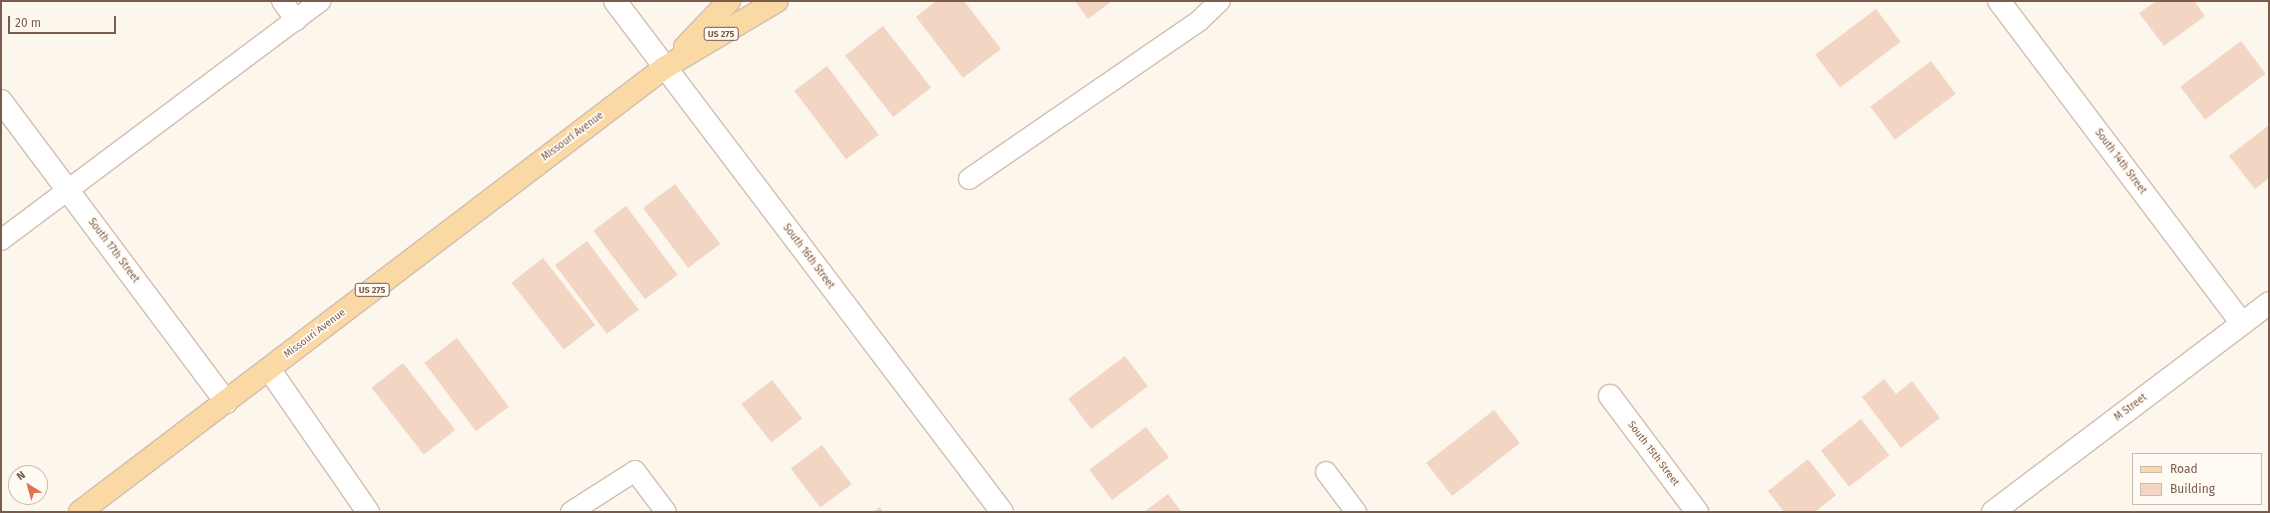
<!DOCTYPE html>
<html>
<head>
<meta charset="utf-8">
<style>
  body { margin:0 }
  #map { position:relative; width:2270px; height:513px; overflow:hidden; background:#fdf6ec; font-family:"Fira Sans",sans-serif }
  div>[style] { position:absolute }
  .building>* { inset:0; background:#f3d5c3; transform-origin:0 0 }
  .roads { filter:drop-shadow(1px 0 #d1beb0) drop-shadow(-1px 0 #d1beb0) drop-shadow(0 1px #d1beb0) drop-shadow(0 -1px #d1beb0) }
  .service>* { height:20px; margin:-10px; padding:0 10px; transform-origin:10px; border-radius:10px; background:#fff }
  .minor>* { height:22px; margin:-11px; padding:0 11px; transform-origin:11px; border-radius:11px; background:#fff }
  .primary>* { height:22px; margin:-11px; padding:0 11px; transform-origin:11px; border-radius:11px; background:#fbd9a5 }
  span { translate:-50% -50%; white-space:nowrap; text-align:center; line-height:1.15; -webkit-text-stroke:3.5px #fffaf3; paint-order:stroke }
  .shield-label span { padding:1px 3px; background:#fffaf3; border:1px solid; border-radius:3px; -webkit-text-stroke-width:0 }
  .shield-label { font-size:9px; color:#7a5c4d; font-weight:700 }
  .street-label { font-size:10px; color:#7a5c4d }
  .frame { position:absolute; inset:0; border:2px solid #7a5c4d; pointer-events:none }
  .legend { position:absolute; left:2132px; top:453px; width:130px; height:52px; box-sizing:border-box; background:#fffaf3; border:1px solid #cabbb1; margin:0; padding:5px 7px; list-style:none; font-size:12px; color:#7a5c4d }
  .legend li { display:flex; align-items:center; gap:8px; height:20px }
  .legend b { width:20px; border:1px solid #cabbb1 }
  .north { position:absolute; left:8px; top:465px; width:40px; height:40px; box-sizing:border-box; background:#fffaf3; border:1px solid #cabbb1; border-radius:50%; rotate:323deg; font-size:11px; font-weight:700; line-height:16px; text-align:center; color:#7a5c4d }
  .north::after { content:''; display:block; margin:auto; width:14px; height:18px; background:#e76f51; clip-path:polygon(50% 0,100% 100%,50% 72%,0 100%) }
  .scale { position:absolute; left:8px; top:16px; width:108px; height:18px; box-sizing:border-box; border:2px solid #7a5c4d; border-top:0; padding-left:5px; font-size:12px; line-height:14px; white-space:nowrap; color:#7a5c4d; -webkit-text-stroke:3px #fffaf3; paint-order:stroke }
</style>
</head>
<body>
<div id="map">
  <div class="building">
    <div style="clip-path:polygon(936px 1px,964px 1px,1001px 49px,963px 78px,916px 17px)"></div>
    <div style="clip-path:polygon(1075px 1px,1112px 1px,1088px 19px)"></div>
    <div style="clip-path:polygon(2156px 1px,2194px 1px,2205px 16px,2164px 46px,2139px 13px)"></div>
    <div style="left:1876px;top:9px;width:41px;height:76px;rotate:53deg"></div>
    <div style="left:883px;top:26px;width:78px;height:48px;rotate:52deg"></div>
    <div style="left:2241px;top:41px;width:41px;height:76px;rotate:53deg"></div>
    <div style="left:1931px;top:61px;width:41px;height:76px;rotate:53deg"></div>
    <div style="left:827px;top:66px;width:86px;height:41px;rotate:53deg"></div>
    <div style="clip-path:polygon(2269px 125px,2269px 178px,2255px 189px,2229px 156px)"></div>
    <div style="left:675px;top:184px;width:75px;height:40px;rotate:53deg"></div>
    <div style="left:626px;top:206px;width:86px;height:41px;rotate:53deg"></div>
    <div style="left:587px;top:241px;width:86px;height:40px;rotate:53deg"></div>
    <div style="left:543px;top:258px;width:85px;height:40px;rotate:52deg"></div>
    <div style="left:457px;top:338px;width:86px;height:41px;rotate:53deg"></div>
    <div style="left:1125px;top:356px;width:38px;height:71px;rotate:53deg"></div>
    <div style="left:403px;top:363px;width:85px;height:40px;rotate:52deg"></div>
    <div style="clip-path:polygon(1884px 379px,1896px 394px,1912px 381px,1940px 418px,1901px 448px,1862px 397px)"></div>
    <div style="left:772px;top:380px;width:49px;height:39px;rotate:52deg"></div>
    <div style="left:1494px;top:410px;width:42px;height:86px;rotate:52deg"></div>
    <div style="left:1861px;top:419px;width:46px;height:51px;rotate:52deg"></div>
    <div style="left:1146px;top:427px;width:38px;height:71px;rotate:53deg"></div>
    <div style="left:822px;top:445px;width:49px;height:39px;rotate:53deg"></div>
    <div style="clip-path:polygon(1808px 459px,1836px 495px,1815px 512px,1784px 512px,1768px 491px)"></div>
    <div style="clip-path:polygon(1168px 494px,1182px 512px,1144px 512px)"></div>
    <div style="clip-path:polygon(880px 507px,883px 512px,873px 512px)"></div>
  </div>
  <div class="roads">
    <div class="service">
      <div style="left:282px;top:1px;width:24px;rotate:54deg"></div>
      <div style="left:969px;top:179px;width:280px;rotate:-34.5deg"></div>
      <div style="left:1200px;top:20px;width:28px;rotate:-44deg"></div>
      <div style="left:1px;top:240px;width:399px;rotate:-36.8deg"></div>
      <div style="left:1326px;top:472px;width:50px;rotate:53.1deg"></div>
      <div style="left:571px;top:512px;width:76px;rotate:-32.6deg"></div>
      <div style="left:635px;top:471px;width:51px;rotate:52.9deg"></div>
    </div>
    <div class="minor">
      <div style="left:615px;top:1px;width:641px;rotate:52.86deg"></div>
      <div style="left:1999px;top:1px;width:404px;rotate:53deg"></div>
      <div style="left:1px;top:101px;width:376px;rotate:53.2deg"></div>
      <div style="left:269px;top:369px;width:174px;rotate:55.3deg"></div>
      <div style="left:1610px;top:396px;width:145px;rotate:53.1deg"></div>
      <div style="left:1993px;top:512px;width:346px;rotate:-37.1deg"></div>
    </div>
    <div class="primary">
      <div style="left:685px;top:47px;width:64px;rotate:-46.3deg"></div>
      <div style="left:80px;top:512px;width:734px;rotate:-37.24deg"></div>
      <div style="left:664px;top:68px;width:131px;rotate:-30.7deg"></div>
    </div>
  </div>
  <div class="shield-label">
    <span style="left:721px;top:34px">US 275</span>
    <span style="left:372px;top:290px">US 275</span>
  </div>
  <div class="street-label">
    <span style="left:573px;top:137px;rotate:-37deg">Missouri Avenue</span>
    <span style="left:2120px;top:162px;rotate:53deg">South 14th Street</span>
    <span style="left:113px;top:251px;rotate:53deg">South 17th Street</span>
    <span style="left:808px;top:257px;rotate:53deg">South 16th Street</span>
    <span style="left:315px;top:334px;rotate:-37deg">Missouri Avenue</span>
    <span style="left:2131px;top:408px;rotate:-37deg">M Street</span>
    <span style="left:1653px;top:454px;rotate:53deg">South 15th Street</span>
  </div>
  <div class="frame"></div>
  <ul class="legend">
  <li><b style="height:5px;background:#fbd9a5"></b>Road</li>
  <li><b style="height:11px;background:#f3d5c3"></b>Building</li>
  </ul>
  <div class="north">N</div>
  <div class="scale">20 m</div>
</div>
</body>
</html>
